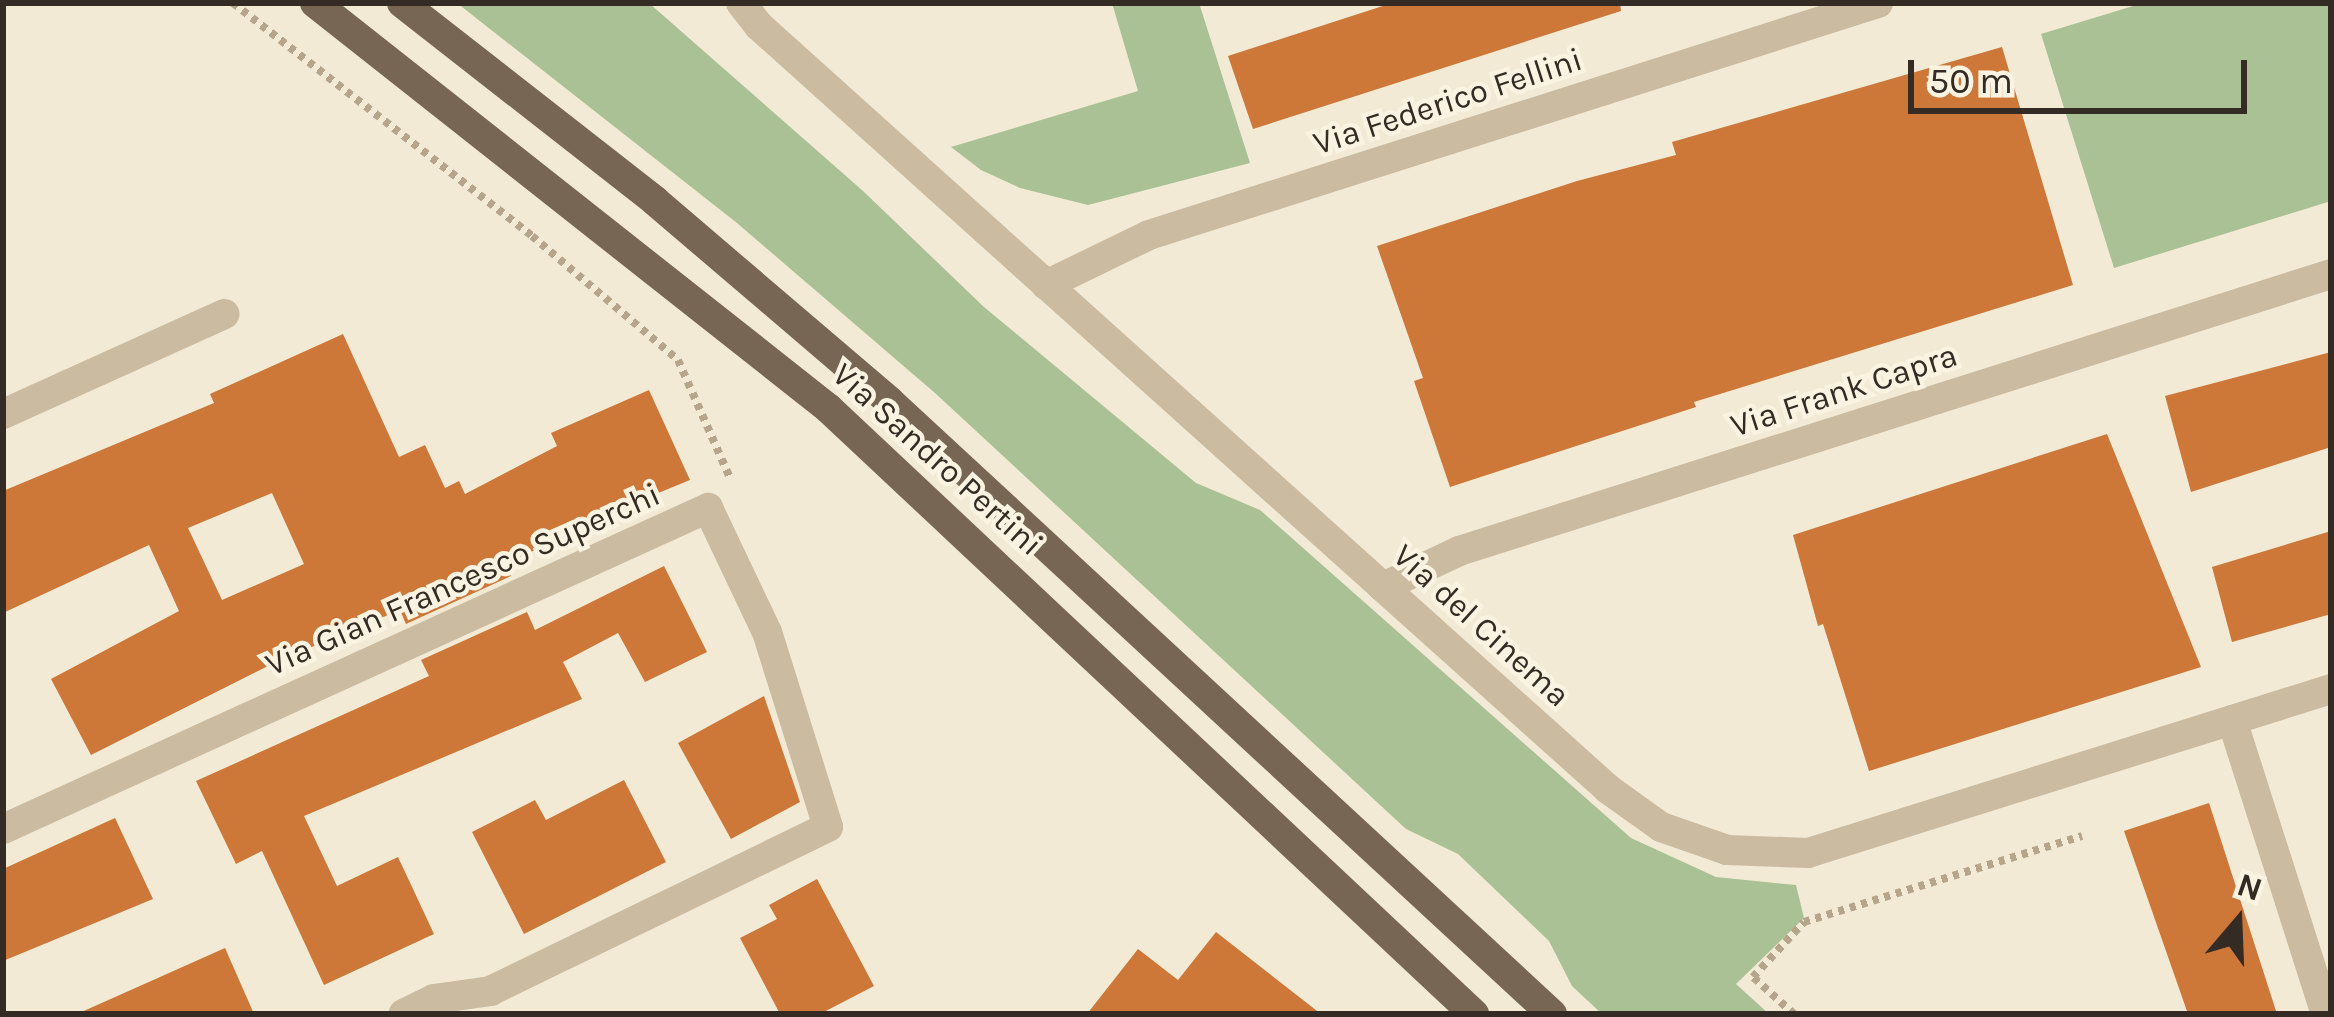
<!DOCTYPE html>
<html>
<head>
<meta charset="utf-8">
<style>
  body { margin:0 }
  #map { position:relative; width:2334px; height:1017px; overflow:hidden; background:#f2ead5; font-family:Karla,sans-serif }
  div>[style] { position:absolute }
  .green>* { inset:0; background:#aac195 }
  .building>* { inset:0; background:#cd7738 }
  .path>* { height:8px; margin-top:-4px; transform-origin:0; background:repeating-linear-gradient(90deg,#b6a58b 0 6px,transparent 0 12px) }
  .street>* { height:30px; margin:-15px; padding:0 15px; transform-origin:15px; border-radius:15px; background:#cabba1 }
  .primary>* { height:30px; margin:-15px; padding:0 15px; transform-origin:15px; border-radius:15px; background:#776654 }
  span { translate:-50% -50%; white-space:nowrap; text-align:center; line-height:1.15; -webkit-text-stroke:9px #faf3e1; paint-order:stroke }
  .street-label { font-size:33px; color:#342c24 }
  .frame { position:absolute; inset:0; border:6px solid #342c24; pointer-events:none }
  .north { position:absolute; left:2178px; top:861px; width:120px; height:120px; -webkit-text-stroke:9px #faf3e1; paint-order:stroke; rotate:19deg; font-size:33px; font-weight:700; line-height:48px; text-align:center; color:#342c24 }
  .north::after { content:''; display:block; margin:auto; width:42px; height:54px; background:#342c24; clip-path:polygon(50% 0,100% 100%,50% 72%,0 100%) }
  .scale { position:absolute; left:1908px; top:60px; width:339px; height:54px; box-sizing:border-box; border:6px solid #342c24; border-top:0; padding-left:15px; font-size:36px; line-height:42px; white-space:nowrap; color:#342c24; -webkit-text-stroke:9px #faf3e1; paint-order:stroke }
</style>
</head>
<body>
<div id="map">
  <div class="green">
    <div style="clip-path:polygon(457px 3px,649px 3px,863px 191px,984px 307px,1196px 483px,1260px 510px,1631px 838px,1716px 877px,1796px 885px,1804px 918px,1736px 984px,1769px 1014px,1602px 1014px,1572px 986px,1549px 941px,1458px 854px,1406px 829px,935px 393px,737px 223px)"></div>
    <div style="clip-path:polygon(1112px 3px,1199px 3px,1250px 163px,1088px 205px,1020px 188px,981px 170px,951px 147px,1138px 91px)"></div>
    <div style="clip-path:polygon(2143px 3px,2331px 3px,2331px 201px,2114px 268px,2041px 34px)"></div>
  </div>
  <div class="building">
    <div style="clip-path:polygon(1392px 3px,1620px 3px,1621px 11px,1253px 129px,1228px 56px)"></div>
    <div style="clip-path:polygon(2002px 47px,2073px 285px,1694px 402px,1696px 407px,1450px 487px,1414px 381px,1423px 378px,1377px 246px,1577px 181px,1676px 155px,1672px 142px)"></div>
    <div style="clip-path:polygon(evenodd,343px 334px,399px 457px,425px 445px,445px 488px,459px 481px,465px 494px,557px 446px,551px 433px,649px 390px,690px 480px,590px 521px,506px 565px,511px 576px,406px 624px,400px 610px,276px 662px,91px 755px,51px 679px,179px 611px,149px 545px,3px 613px,3px 491px,214px 403px,210px 394px,343px 334px,272px 493px,304px 564px,222px 600px,188px 528px,272px 493px)"></div>
    <div style="clip-path:polygon(2331px 352px,2331px 447px,2191px 492px,2165px 396px)"></div>
    <div style="clip-path:polygon(2107px 434px,2201px 667px,1869px 771px,1823px 624px,1818px 626px,1793px 535px)"></div>
    <div style="clip-path:polygon(2331px 531px,2331px 614px,2232px 642px,2212px 567px)"></div>
    <div style="clip-path:polygon(664px 566px,707px 652px,645px 682px,618px 633px,563px 662px,582px 699px,304px 816px,337px 886px,398px 857px,434px 934px,324px 985px,262px 851px,236px 864px,196px 781px,429px 676px,421px 660px,527px 612px,535px 630px)"></div>
    <div style="clip-path:polygon(764px 696px,800px 802px,731px 839px,678px 743px)"></div>
    <div style="clip-path:polygon(624px 780px,666px 862px,524px 934px,472px 832px,535px 800px,546px 820px)"></div>
    <div style="clip-path:polygon(2209px 803px,2277px 1014px,2188px 1014px,2124px 831px)"></div>
    <div style="clip-path:polygon(115px 818px,153px 899px,3px 961px,3px 869px)"></div>
    <div style="clip-path:polygon(817px 879px,874px 986px,820px 1014px,780px 1014px,740px 938px,777px 919px,769px 905px)"></div>
    <div style="clip-path:polygon(1216px 932px,1321px 1014px,1087px 1014px,1138px 949px,1178px 980px)"></div>
    <div style="clip-path:polygon(225px 948px,254px 1014px,77px 1014px)"></div>
  </div>
  <div class="path">
    <div style="left:233px;top:3px;width:379px;rotate:37.9deg"></div>
    <div style="left:532px;top:236px;width:192px;rotate:40.3deg"></div>
    <div style="left:678px;top:360px;width:129px;rotate:66.2deg"></div>
    <div style="left:1794px;top:1014px;width:55px;rotate:-137.9deg"></div>
    <div style="left:1753px;top:977px;width:75px;rotate:-47.2deg"></div>
    <div style="left:1804px;top:922px;width:291px;rotate:-17.2deg"></div>
  </div>
  <div class="street">
    <div style="left:741px;top:3px;width:29px;rotate:52deg"></div>
    <div style="left:759px;top:26px;width:839px;rotate:41.96deg"></div>
    <div style="left:1383px;top:587px;width:302px;rotate:41.9deg"></div>
    <div style="left:1608px;top:789px;width:65px;rotate:35.6deg"></div>
    <div style="left:1661px;top:827px;width:70px;rotate:19.2deg"></div>
    <div style="left:1727px;top:850px;width:81px;rotate:2.1deg"></div>
    <div style="left:1808px;top:853px;width:548px;rotate:-17.41deg"></div>
    <div style="left:1046px;top:285px;width:114px;rotate:-25.9deg"></div>
    <div style="left:1149px;top:235px;width:765px;rotate:-17.65deg"></div>
    <div style="left:3px;top:414px;width:243px;rotate:-24.3deg"></div>
    <div style="left:1383px;top:587px;width:84px;rotate:-25.3deg"></div>
    <div style="left:1459px;top:551px;width:915px;rotate:-17.62deg"></div>
    <div style="left:2232px;top:720px;width:309px;rotate:72.3deg"></div>
    <div style="left:3px;top:829px;width:775px;rotate:-24.48deg"></div>
    <div style="left:708px;top:508px;width:137px;rotate:64.6deg"></div>
    <div style="left:767px;top:632px;width:204px;rotate:72.6deg"></div>
    <div style="left:828px;top:827px;width:375px;rotate:154.1deg"></div>
    <div style="left:491px;top:991px;width:58px;rotate:172deg"></div>
    <div style="left:434px;top:999px;width:34px;rotate:154deg"></div>
  </div>
  <div class="primary">
    <div style="left:315px;top:3px;width:654px;rotate:38.29deg"></div>
    <div style="left:828px;top:408px;width:886px;rotate:43.17deg"></div>
    <div style="left:402px;top:3px;width:321px;rotate:38deg"></div>
    <div style="left:655px;top:201px;width:308px;rotate:40.5deg"></div>
    <div style="left:889px;top:401px;width:903px;rotate:42.76deg"></div>
  </div>
  <div class="street-label">
    <span style="left:1448px;top:102px;rotate:-18deg">Via Federico Fellini</span>
    <span style="left:1844px;top:391px;rotate:-18deg">Via Frank Capra</span>
    <span style="left:937px;top:460px;rotate:42deg">Via Sandro Pertini</span>
    <span style="left:463px;top:580px;rotate:-24deg">Via Gian Francesco Superchi</span>
    <span style="left:1481px;top:626px;rotate:42deg">Via del Cinema</span>
  </div>
  <div class="frame"></div>
  <div class="north">N</div>
  <div class="scale">50 m</div>
</div>
</body>
</html>
